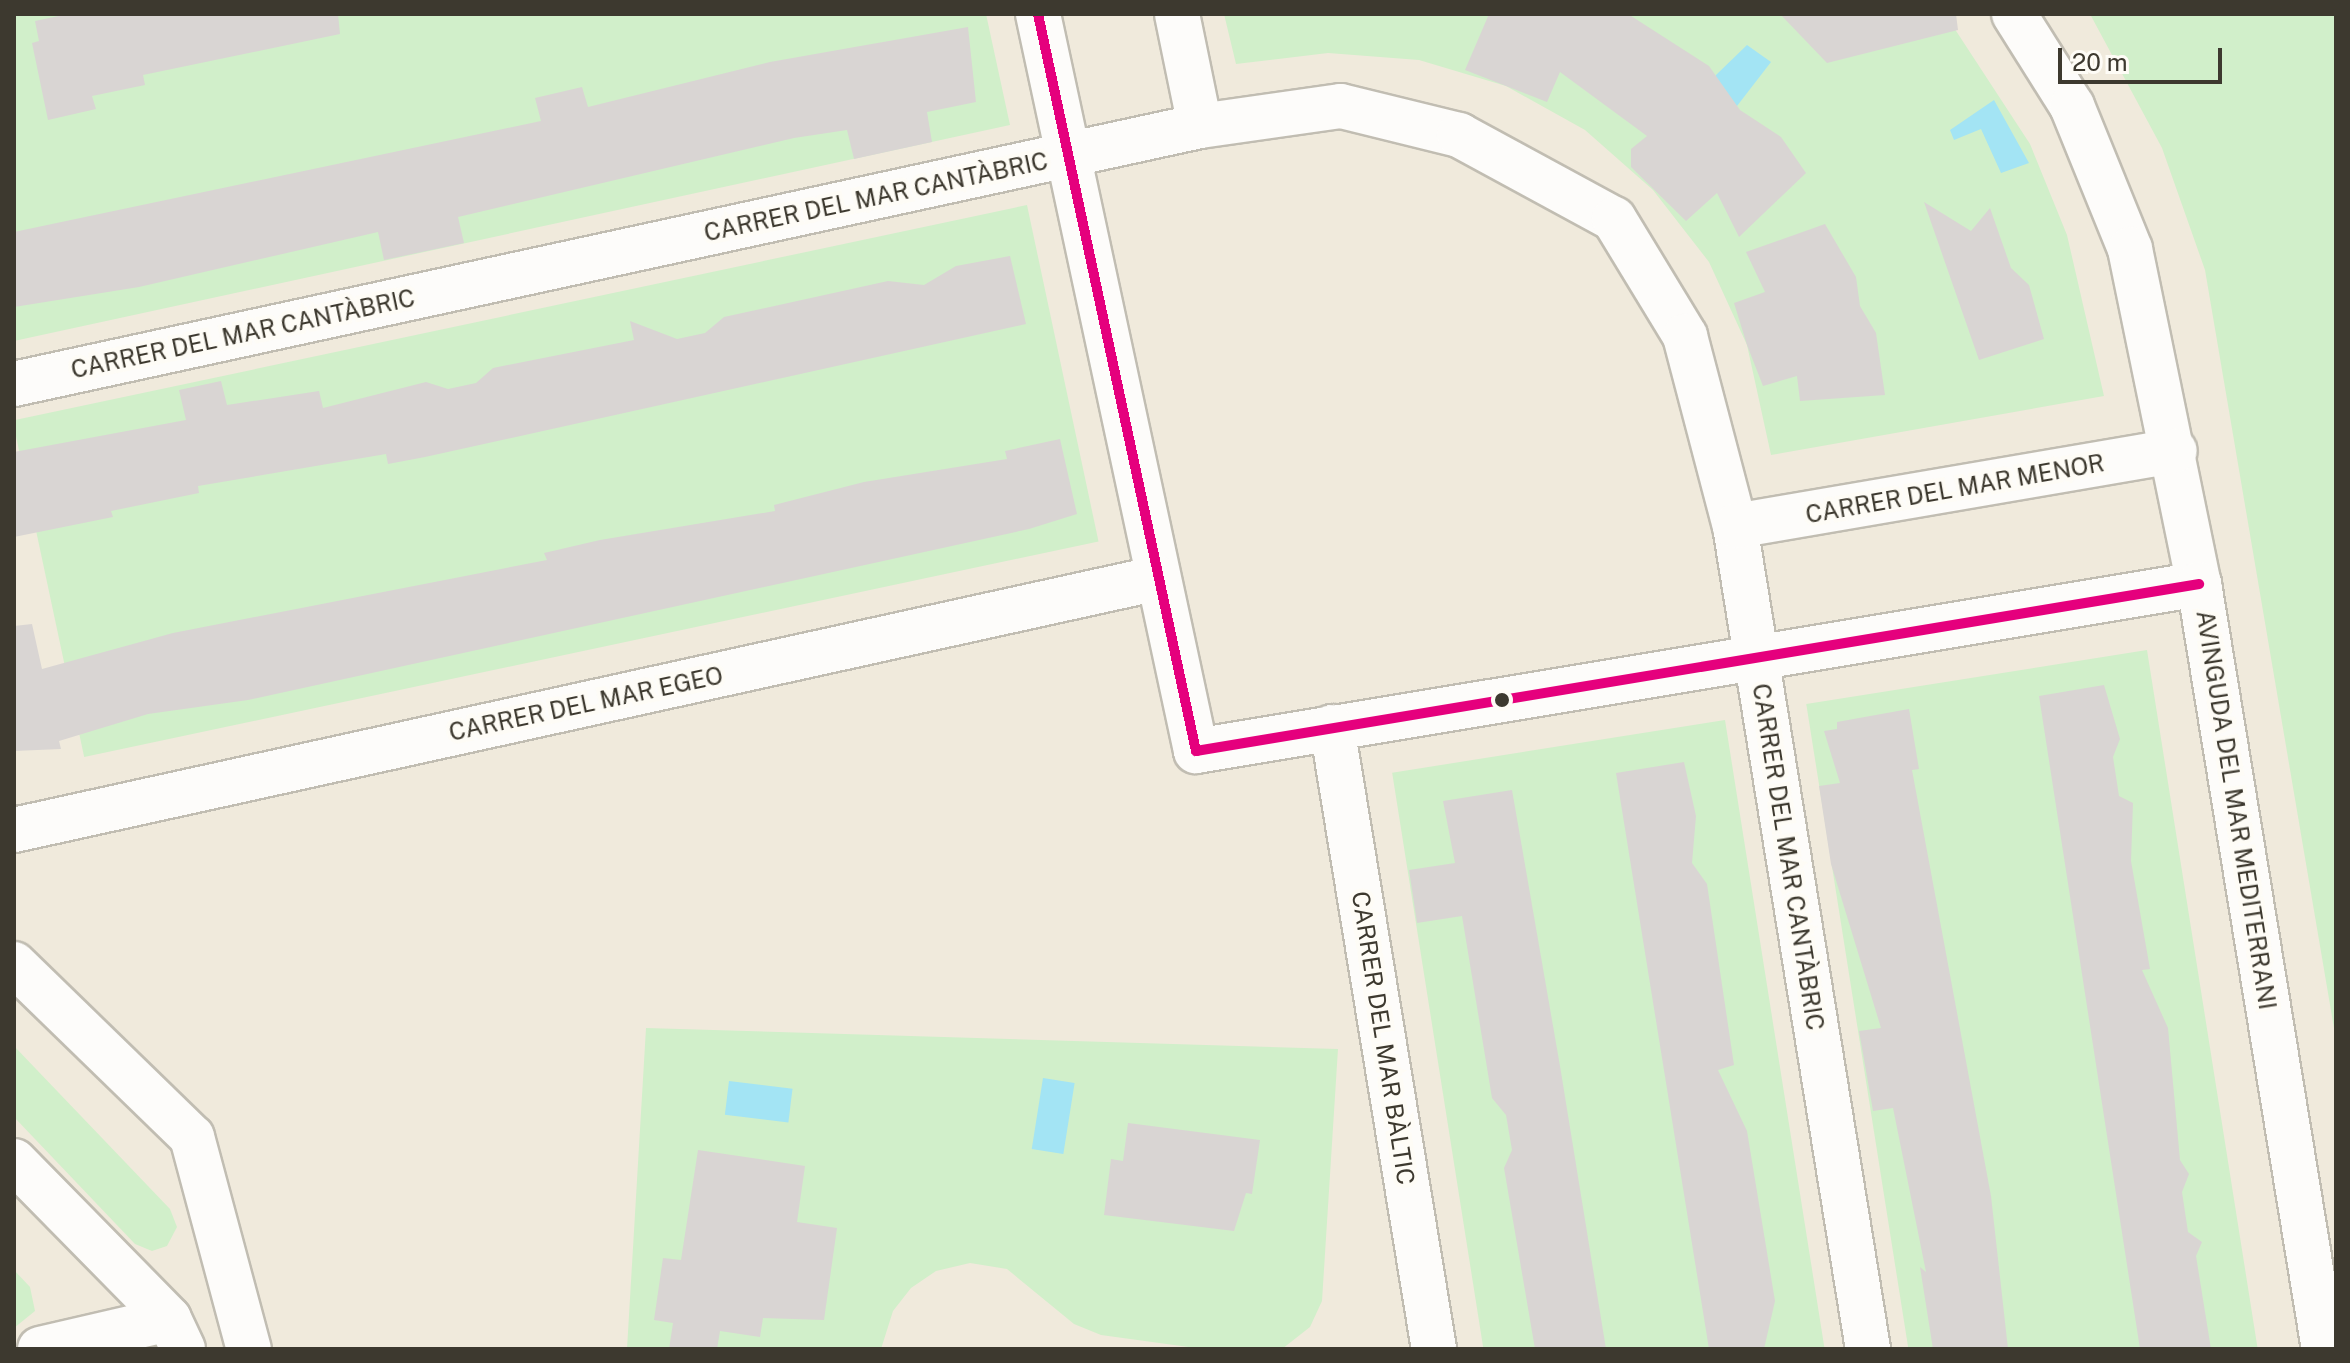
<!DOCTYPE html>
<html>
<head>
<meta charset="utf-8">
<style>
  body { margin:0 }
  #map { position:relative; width:2350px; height:1363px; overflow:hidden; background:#f0eadc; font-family:"Public Sans",sans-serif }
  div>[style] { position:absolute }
  .green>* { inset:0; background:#d1efca; transform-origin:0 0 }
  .water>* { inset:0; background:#a3e4f4; transform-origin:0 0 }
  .building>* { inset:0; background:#d9d5d3 }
  .roads { filter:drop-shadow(2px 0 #c1bdb2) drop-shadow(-2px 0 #c1bdb2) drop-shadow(0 2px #c1bdb2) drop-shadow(0 -2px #c1bdb2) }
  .minor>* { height:44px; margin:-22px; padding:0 22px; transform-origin:22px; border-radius:22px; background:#fdfcfa }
  .bus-1>* { height:10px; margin:-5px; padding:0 5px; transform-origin:5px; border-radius:5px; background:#e5007d }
  .dots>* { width:22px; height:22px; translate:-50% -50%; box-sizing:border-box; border:4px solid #fefcf6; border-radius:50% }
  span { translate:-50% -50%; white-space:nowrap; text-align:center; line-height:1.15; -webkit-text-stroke:8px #fefcf6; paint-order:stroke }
  .street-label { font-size:24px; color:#3d392f }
  .frame { position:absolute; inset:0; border:16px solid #3d392f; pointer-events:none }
  .scale { position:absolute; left:2058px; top:48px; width:164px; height:36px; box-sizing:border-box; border:4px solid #3d392f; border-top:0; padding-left:10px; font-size:24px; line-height:28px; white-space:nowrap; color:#3d392f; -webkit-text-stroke:6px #fefcf6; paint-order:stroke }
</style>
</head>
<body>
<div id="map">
  <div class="green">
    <div style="clip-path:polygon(14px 14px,986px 14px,1010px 125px,14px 341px)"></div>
    <div style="clip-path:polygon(1224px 14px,1945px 14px,2030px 144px,2067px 235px,2104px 396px,1771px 455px,1747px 345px,1709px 262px,1653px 190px,1585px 130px,1506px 86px,1419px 60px,1328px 53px,1236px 64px)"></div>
    <div style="clip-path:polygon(2090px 14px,2336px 14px,2336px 1040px,2205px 270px,2162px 148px)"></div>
    <div style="left:1027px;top:205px;width:344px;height:1037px;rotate:78deg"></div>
    <div style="left:2147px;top:650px;width:708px;height:345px;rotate:81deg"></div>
    <div style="left:1725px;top:720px;width:637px;height:337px;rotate:81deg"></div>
    <div style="clip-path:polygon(646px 1028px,1338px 1049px,1322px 1301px,1310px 1327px,1282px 1349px,1203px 1349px,1101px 1335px,1074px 1324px,1007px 1269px,970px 1263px,936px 1271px,911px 1288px,893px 1311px,881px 1349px,627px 1349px)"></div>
    <div style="clip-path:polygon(14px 1046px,170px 1209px,177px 1227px,167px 1246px,152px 1251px,135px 1244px,14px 1117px)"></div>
    <div style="clip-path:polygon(14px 1270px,30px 1287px,35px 1311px,14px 1328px)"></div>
  </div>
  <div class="water">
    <div style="clip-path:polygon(1747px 45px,1771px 62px,1737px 106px,1715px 88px,1716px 75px)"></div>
    <div style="clip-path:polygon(1994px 100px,2029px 163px,2001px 173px,1981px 129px,1954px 140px,1950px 130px)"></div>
    <div style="left:1043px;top:1078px;width:32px;height:72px;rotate:9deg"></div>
    <div style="left:729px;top:1081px;width:64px;height:34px;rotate:7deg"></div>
  </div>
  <div class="building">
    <div style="clip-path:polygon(68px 14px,338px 14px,340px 34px,143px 75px,145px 85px,92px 96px,96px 109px,48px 120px,32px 43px,39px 41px,35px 21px)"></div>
    <div style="clip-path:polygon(1489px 14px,1628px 14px,1709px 66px,1740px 110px,1781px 137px,1806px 173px,1739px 237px,1717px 193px,1686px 221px,1631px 167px,1631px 149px,1647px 136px,1560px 72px,1547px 102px,1465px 70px)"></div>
    <div style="clip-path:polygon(1780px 14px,1956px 14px,1958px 30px,1827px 63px)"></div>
    <div style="clip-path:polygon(968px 27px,976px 102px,927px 112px,932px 142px,854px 159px,847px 130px,794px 138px,458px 217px,464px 243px,384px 260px,378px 232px,139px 287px,14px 307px,14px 232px,541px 121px,535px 98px,582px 87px,588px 107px,770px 62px)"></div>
    <div style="clip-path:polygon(1924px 202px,1971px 231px,1990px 208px,2011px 268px,2029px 285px,2044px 339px,1979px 360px)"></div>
    <div style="clip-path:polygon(1825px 224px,1856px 277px,1860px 306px,1876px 333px,1885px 395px,1800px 401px,1797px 376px,1763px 386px,1747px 345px,1734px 303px,1765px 292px,1746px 252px)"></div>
    <div style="clip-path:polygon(1010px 256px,1026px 324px,425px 457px,388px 464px,386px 454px,198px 486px,199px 493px,111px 511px,113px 517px,14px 537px,14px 452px,186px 420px,179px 390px,221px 381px,227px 405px,319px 391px,323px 408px,426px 382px,448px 389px,476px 383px,493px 368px,634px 340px,630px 321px,677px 339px,705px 333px,724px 317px,888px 281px,924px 285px,956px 266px)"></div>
    <div style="clip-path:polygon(1060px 439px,1077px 514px,1029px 529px,248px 700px,148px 714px,59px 741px,61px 749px,14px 751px,14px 626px,32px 624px,42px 669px,173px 633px,547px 560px,544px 553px,600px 540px,775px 511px,774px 505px,864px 482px,1007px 459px,1005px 451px)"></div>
    <div style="clip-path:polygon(2104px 685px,2120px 739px,2113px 757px,2119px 796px,2133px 803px,2131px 861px,2150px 969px,2142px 970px,2168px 1028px,2180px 1160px,2189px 1174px,2182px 1192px,2188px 1232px,2202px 1242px,2196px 1256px,2211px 1349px,2140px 1349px,2039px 696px)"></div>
    <div style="clip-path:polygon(1909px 709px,1919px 769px,1912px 770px,1991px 1196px,2008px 1349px,1933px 1349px,1920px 1267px,1926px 1272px,1893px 1108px,1873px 1111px,1859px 1031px,1881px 1028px,1831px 864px,1819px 786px,1840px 783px,1824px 731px,1837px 729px,1837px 722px)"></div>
    <div style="clip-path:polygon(1684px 762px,1696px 816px,1692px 863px,1707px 884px,1734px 1065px,1718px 1070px,1747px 1131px,1775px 1301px,1764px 1349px,1709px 1349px,1616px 773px)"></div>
    <div style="clip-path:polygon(1512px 790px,1560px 1066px,1606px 1349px,1535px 1349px,1504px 1168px,1512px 1150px,1506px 1115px,1492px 1098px,1462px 916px,1417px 923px,1409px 870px,1455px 863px,1443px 801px)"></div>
    <div style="clip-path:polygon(1128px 1123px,1260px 1140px,1252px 1194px,1246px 1193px,1234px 1231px,1104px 1215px,1111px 1159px,1123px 1161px)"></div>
    <div style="clip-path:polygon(698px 1150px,805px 1166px,797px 1222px,837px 1228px,824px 1320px,763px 1318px,760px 1337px,720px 1331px,717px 1349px,669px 1349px,673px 1323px,654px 1320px,663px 1258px,681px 1260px)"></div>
  </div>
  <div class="roads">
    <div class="minor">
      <div style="left:1038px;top:14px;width:754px;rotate:77.9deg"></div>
      <div style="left:1196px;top:751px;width:1017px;rotate:-9.45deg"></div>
      <div style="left:1177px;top:14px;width:114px;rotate:78.4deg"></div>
      <div style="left:2014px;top:14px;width:109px;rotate:57.8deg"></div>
      <div style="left:2072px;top:106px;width:154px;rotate:67.9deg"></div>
      <div style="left:2130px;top:249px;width:342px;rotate:78.4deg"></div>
      <div style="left:2199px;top:584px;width:775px;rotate:80.72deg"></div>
      <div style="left:14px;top:384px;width:1214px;rotate:-12.27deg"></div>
      <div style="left:1200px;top:126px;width:142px;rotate:-8.1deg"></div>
      <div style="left:1341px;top:106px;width:122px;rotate:13.8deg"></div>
      <div style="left:1459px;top:135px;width:176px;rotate:28.5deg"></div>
      <div style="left:1614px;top:219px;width:137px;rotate:58.7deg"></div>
      <div style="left:1685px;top:336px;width:196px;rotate:75.3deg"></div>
      <div style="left:1735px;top:526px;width:834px;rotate:80.82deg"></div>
      <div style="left:1735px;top:526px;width:446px;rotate:-9.7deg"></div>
      <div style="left:1332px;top:727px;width:630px;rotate:80.69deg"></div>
      <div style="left:14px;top:830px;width:1171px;rotate:-12.42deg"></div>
      <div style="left:14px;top:964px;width:248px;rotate:44.2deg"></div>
      <div style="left:192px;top:1137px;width:220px;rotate:75deg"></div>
      <div style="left:14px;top:1161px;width:221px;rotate:45.5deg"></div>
      <div style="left:169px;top:1319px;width:33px;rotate:65deg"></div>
      <div style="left:40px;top:1349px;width:132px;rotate:-13.1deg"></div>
    </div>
  </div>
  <div class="bus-1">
    <div style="left:1038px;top:14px;width:754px;rotate:77.9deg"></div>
    <div style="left:1196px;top:751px;width:1017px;rotate:-9.45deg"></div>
  </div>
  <div class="dots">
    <div style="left:1502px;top:700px;background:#3d392f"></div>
  </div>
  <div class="street-label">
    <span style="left:876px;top:197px;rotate:-12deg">CARRER DEL MAR CANTÀBRIC</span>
    <span style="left:243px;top:334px;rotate:-12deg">CARRER DEL MAR CANTÀBRIC</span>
    <span style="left:1955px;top:489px;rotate:-10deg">CARRER DEL MAR MENOR</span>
    <span style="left:586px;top:704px;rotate:-12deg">CARRER DEL MAR EGEO</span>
    <span style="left:2236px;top:810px;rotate:81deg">AVINGUDA DEL MAR MEDITERRANI</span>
    <span style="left:1788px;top:857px;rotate:81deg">CARRER DEL MAR CANTÀBRIC</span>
    <span style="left:1383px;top:1038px;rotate:81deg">CARRER DEL MAR BÀLTIC</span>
  </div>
  <div class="frame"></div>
  <div class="scale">20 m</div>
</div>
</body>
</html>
